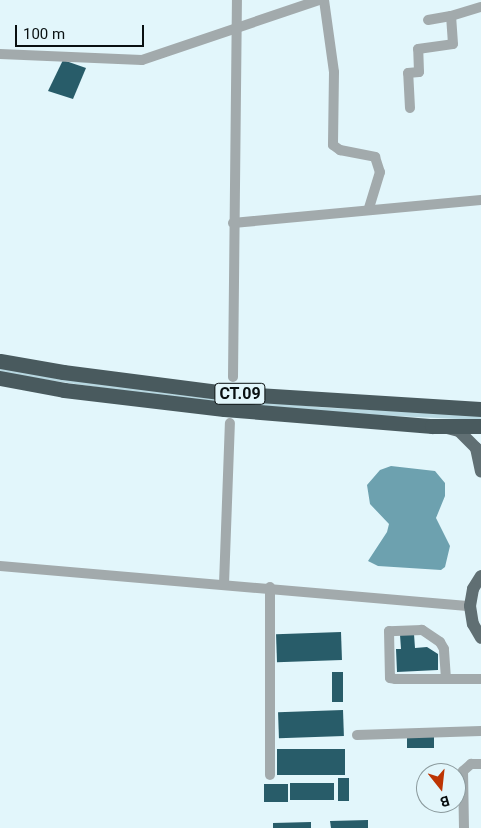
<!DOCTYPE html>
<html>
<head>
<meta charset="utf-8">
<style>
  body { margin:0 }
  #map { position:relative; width:481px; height:828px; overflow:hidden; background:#e2f6fb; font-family:Roboto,sans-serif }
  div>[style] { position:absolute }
  .green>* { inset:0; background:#b8d8e1 }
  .water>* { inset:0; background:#6da1af }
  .building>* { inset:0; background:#285c69; transform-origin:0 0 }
  .minor>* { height:10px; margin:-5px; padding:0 5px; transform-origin:5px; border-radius:5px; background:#a2aaac }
  .major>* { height:12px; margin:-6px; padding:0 6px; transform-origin:6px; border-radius:6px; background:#606f73 }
  .highway>* { height:15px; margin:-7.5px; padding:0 7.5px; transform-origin:7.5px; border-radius:7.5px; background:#495a5e }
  span { translate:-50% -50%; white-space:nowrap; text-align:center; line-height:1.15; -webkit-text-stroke:5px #e2f6fb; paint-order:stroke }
  .shield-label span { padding:1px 4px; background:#e2f6fb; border:1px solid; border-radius:4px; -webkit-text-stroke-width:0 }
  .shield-label { font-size:16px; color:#091011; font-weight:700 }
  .north { position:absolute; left:416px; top:763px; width:50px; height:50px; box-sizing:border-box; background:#e2f6fb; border:1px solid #8b9a9d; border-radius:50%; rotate:164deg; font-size:14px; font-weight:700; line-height:20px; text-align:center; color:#091011 }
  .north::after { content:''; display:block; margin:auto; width:18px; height:22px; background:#bd3503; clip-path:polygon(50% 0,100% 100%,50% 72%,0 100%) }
  .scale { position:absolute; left:15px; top:25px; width:129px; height:22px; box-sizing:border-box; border:2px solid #091011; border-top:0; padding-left:6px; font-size:15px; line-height:18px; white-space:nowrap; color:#091011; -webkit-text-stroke:4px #e2f6fb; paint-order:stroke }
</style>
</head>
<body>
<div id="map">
  <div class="green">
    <div style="clip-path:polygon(0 368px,167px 393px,330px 408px,481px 414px,481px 420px,309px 412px,165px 397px,0 373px)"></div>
  </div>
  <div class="water">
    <div style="clip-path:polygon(391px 466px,435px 471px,445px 483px,445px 496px,436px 518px,450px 546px,445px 567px,441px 570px,378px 566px,368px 561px,387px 532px,389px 524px,370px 504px,367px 485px,380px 470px)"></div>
  </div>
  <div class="building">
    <div style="clip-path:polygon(63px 60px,86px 68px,73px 99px,48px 91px)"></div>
    <div style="left:341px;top:632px;width:28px;height:65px;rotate:88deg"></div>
    <div style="clip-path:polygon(414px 634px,415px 648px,427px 647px,438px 654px,438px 670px,397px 672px,396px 649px,401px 649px,400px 635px)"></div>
    <div style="left:332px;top:672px;width:11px;height:30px"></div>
    <div style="left:343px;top:710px;width:26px;height:65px;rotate:88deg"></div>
    <div style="left:407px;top:736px;width:27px;height:12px"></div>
    <div style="left:345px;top:749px;width:26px;height:68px;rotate:90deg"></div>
    <div style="left:338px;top:778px;width:11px;height:23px"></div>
    <div style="left:334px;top:783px;width:17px;height:44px;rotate:90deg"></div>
    <div style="left:288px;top:784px;width:18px;height:24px;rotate:90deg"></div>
    <div style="clip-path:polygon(368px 820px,368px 828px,331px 828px,330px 821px)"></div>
    <div style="clip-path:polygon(311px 822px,311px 828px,273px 828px,273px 823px)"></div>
  </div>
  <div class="minor">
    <div style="left:324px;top:0;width:73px;rotate:82.1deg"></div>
    <div style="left:334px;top:72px;width:73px;rotate:90.8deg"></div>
    <div style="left:333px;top:145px;width:9px;rotate:36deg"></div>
    <div style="left:340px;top:150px;width:36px;rotate:11deg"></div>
    <div style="left:375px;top:157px;width:16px;rotate:72deg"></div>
    <div style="left:380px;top:172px;width:39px;rotate:107deg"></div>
    <div style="left:428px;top:20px;width:23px;rotate:-10deg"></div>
    <div style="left:0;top:54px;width:142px;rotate:2.4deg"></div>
    <div style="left:142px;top:60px;width:187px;rotate:-18.7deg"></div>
    <div style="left:410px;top:108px;width:35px;rotate:-93deg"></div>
    <div style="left:408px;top:73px;width:11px;rotate:-5deg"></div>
    <div style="left:419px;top:72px;width:23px;rotate:-92deg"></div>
    <div style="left:418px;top:49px;width:35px;rotate:-8deg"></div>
    <div style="left:453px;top:44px;width:28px;rotate:-94deg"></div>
    <div style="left:451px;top:16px;width:31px;rotate:-17deg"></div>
    <div style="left:233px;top:223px;width:249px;rotate:-5.3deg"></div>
    <div style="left:233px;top:377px;width:377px;rotate:-89.4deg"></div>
    <div style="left:0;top:566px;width:472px;rotate:4.9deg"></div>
    <div style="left:224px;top:584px;width:161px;rotate:-87.9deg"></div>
    <div style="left:446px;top:679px;width:30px;rotate:-94deg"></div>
    <div style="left:444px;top:649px;width:8px;rotate:-120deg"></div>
    <div style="left:440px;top:642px;width:22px;rotate:-146deg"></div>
    <div style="left:422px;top:630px;width:33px;rotate:178deg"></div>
    <div style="left:389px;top:631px;width:47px;rotate:88.8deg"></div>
    <div style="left:390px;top:678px;width:5px;rotate:11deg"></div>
    <div style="left:395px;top:679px;width:86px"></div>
    <div style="left:357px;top:735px;width:124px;rotate:-1.8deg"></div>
    <div style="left:270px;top:775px;width:188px;rotate:-90deg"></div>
    <div style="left:464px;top:828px;width:57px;rotate:-91deg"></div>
    <div style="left:463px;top:771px;width:11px;rotate:-41deg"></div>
    <div style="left:471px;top:764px;width:10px"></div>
  </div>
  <div class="major">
    <div style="left:447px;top:428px;width:12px;rotate:14deg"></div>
    <div style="left:459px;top:431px;width:24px;rotate:45deg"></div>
    <div style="left:476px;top:448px;width:24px;rotate:78deg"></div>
    <div style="left:481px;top:576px;width:15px;rotate:122deg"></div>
    <div style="left:473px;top:589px;width:17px;rotate:100deg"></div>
    <div style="left:470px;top:606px;width:18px;rotate:81deg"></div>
    <div style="left:473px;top:624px;width:16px;rotate:60deg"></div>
  </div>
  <div class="highway">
    <div style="left:0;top:361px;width:64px;rotate:9.9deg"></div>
    <div style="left:63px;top:372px;width:164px;rotate:7.3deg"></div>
    <div style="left:226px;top:393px;width:256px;rotate:3.6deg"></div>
    <div style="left:0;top:378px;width:65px;rotate:10.6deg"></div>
    <div style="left:64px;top:390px;width:161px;rotate:6.8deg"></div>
    <div style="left:224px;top:409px;width:209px;rotate:4.7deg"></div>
    <div style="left:432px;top:426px;width:49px"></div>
  </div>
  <div class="shield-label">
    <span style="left:240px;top:394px">CT.09</span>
  </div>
  <div class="north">B</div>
  <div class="scale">100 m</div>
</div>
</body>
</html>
